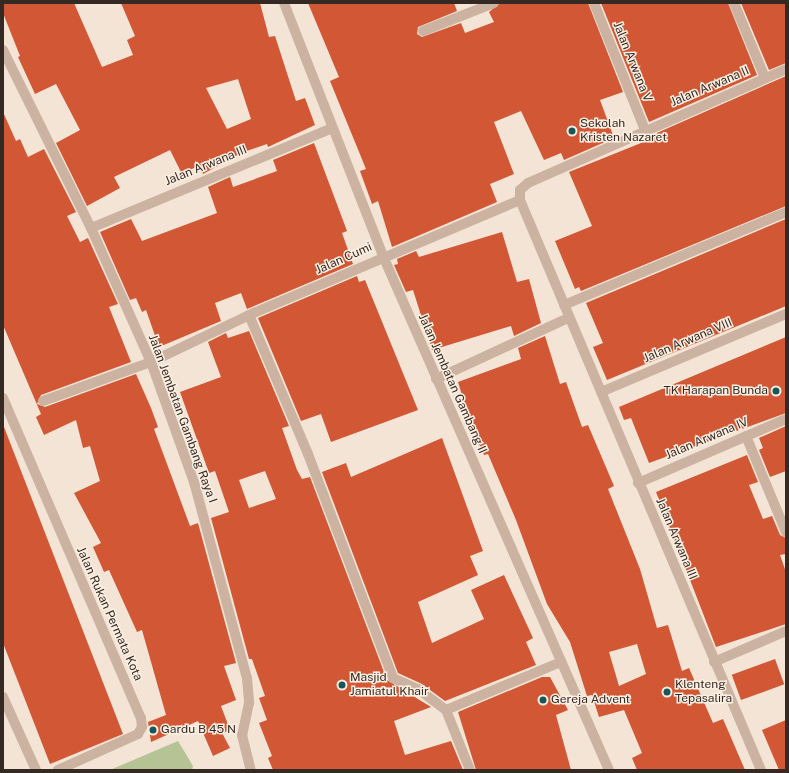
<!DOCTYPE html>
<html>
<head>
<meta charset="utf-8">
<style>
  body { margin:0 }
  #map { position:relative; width:789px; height:773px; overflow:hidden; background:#f3e4d6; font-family:"Public Sans",sans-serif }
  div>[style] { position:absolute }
  .green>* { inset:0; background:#b5c395 }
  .building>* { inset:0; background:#d15735; transform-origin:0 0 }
  .minor>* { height:10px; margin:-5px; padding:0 5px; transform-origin:5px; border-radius:5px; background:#ccb3a1 }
  .dots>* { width:11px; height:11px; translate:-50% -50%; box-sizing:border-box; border:2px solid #fbefe2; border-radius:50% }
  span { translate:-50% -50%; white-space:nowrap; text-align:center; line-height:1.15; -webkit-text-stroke:3px #fbefe2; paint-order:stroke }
  .street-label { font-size:12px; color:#352924 }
  .poi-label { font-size:12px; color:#352924 }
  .left { translate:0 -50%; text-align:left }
  .right { translate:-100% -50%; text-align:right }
  .frame { position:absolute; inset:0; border:4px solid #352924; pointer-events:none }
</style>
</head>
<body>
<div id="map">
  <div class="green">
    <div style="clip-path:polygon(178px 741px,193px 766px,192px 770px,110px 770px)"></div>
  </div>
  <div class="building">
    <div style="clip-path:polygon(evenodd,3px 3px,74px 3px,102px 67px,133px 55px,127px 40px,135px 36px,121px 3px,260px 3px,269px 37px,275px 36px,296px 101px,305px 98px,315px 125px,268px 147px,267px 144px,241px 153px,203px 174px,200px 165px,182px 174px,170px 150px,114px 177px,120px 188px,87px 206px,56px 143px,80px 130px,56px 84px,35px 94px,18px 57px,20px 56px,3px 13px,3px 3px,238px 79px,251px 119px,227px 129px,206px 88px,238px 79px)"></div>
    <div style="clip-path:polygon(308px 3px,454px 3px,457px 11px,418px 27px,417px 34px,422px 37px,461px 23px,465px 33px,494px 22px,489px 12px,500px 3px,588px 3px,623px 92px,600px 100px,614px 138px,564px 160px,561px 153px,544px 160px,521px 111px,494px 122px,514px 174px,490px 184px,497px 202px,392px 247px,378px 201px,372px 204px,360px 171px,366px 169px,330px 81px,339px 77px)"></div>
    <div style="clip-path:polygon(601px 3px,728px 3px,757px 75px,649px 122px)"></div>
    <div style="clip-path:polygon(741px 3px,786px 3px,786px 63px,769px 70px)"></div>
    <div style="clip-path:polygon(786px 76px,786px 206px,581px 291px,579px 287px,575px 289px,555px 241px,592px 226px,569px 172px,651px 139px,650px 136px)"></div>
    <div style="clip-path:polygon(3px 112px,16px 141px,20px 139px,28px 157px,44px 149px,76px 212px,67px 216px,80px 242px,88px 238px,118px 304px,109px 307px,131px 362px,41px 395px,37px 404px,45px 407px,136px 374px,151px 408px,158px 427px,154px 429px,190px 526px,198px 523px,236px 663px,224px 666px,236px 700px,221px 706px,230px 730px,222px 733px,230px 748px,213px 756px,198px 721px,151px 742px,148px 722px,166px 715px,142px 630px,137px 632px,109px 570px,104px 572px,93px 547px,101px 543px,74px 493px,100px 481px,90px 446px,83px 448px,76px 420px,44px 435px,36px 417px,41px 414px,3px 325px)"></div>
    <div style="clip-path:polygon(314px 143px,347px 231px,342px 233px,353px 264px,247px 309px,241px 293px,215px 303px,221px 321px,159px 347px,146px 310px,142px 312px,136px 298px,130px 300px,100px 232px,131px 219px,142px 241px,217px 213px,208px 187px,230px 177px,233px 187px,277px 171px,273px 160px)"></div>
    <div style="clip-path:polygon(786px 219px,786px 306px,607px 380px,593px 347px,603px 343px,586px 303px)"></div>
    <div style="clip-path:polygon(502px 232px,517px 282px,529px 279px,541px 323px,514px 336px,511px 326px,432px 350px,413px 290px,406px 292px,394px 265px,398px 264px,397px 259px,416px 251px,419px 257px)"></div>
    <div style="clip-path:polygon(357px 276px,359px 282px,365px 280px,418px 410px,331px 442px,321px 414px,301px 421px,258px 318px)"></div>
    <div style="clip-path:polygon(evenodd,249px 331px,289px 426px,282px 428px,297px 470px,302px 479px,310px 477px,387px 680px,431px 707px,394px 721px,405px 755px,451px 741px,463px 770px,273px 770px,268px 758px,272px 756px,259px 723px,267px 720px,259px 698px,265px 696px,252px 659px,249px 659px,211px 518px,229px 512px,215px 471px,209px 473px,180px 392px,221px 377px,208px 342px,226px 333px,228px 338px,249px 331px,265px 471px,276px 499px,249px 508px,239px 480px,265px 471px)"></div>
    <div style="clip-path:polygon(evenodd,545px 336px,560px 384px,566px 382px,582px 427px,588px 425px,614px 486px,608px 489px,640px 569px,657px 628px,668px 625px,682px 671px,689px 668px,713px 723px,723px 719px,745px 770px,637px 770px,632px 758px,642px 753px,624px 710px,599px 717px,592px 695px,587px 696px,570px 642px,547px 604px,516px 520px,488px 454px,484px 455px,473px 431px,458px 382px,521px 359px,518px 348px,545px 336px,637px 644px,646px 674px,619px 686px,609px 652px,637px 644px)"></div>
    <div style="clip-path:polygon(786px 337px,786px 413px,649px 463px,631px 418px,624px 420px,619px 407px)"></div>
    <div style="clip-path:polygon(786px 426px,786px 471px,770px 477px,759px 450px,763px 448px,759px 438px)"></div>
    <div style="clip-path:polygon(4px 427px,123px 734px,50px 764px,3px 643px)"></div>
    <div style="clip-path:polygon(442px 438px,483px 551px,470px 556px,478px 575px,418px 602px,432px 643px,484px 619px,471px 590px,504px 575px,533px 638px,526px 642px,536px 665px,445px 701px,422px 684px,398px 673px,322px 472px,346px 463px,351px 477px)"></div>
    <div style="clip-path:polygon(747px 455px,758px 482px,749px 485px,763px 519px,772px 516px,780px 535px,786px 538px,786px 554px,780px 555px,786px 572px,786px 624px,716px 647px,656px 492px)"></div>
    <div style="left:775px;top:659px;width:27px;height:46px;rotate:70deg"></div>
    <div style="clip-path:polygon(542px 677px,550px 677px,568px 710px,556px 715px,571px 770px,476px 770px,458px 712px)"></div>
    <div style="clip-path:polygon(786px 720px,786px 770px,779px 770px,762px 730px)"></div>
  </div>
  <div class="minor">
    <div style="left:284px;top:3px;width:272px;rotate:68.6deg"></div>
    <div style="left:383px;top:256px;width:561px;rotate:66.27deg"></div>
    <div style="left:594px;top:3px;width:137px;rotate:68.1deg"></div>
    <div style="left:734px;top:3px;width:81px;rotate:67.5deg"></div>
    <div style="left:423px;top:31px;width:76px;rotate:-21.5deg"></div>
    <div style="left:3px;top:50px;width:199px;rotate:63.7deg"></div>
    <div style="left:91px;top:228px;width:147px;rotate:65.9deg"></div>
    <div style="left:151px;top:362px;width:127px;rotate:70.3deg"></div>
    <div style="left:194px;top:482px;width:203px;rotate:74.9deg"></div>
    <div style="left:247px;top:678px;width:25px;rotate:85deg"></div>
    <div style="left:249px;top:703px;width:33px;rotate:102deg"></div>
    <div style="left:242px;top:735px;width:36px;rotate:76deg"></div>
    <div style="left:91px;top:228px;width:261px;rotate:-22.5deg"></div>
    <div style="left:564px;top:305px;width:241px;rotate:-22.7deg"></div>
    <div style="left:249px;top:315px;width:151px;rotate:67deg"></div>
    <div style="left:308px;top:454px;width:240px;rotate:69.2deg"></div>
    <div style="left:393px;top:678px;width:27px;rotate:24deg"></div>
    <div style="left:418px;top:689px;width:35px;rotate:37deg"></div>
    <div style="left:446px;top:710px;width:65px;rotate:68.2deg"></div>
    <div style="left:436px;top:379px;width:145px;rotate:-24.8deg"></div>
    <div style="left:601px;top:392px;width:201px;rotate:-22.9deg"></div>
    <div style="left:3px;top:398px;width:348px;rotate:66.7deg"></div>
    <div style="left:141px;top:718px;width:9px;rotate:84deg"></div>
    <div style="left:142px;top:727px;width:8px;rotate:120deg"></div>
    <div style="left:138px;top:734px;width:88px;rotate:155.8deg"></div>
    <div style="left:43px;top:401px;width:115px;rotate:-19.9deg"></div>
    <div style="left:151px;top:362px;width:109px;rotate:-25.6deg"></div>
    <div style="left:249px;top:315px;width:294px;rotate:-23deg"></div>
    <div style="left:746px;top:436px;width:104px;rotate:67.4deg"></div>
    <div style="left:638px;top:483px;width:161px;rotate:-23.4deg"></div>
    <div style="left:714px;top:662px;width:78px;rotate:-23.3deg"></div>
    <div style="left:3px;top:697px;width:80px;rotate:65.7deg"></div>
    <div style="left:446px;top:710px;width:125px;rotate:-22.7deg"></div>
    <div style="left:761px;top:770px;width:619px;rotate:-112.92deg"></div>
    <div style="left:520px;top:200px;width:10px;rotate:-90deg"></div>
    <div style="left:520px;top:190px;width:11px;rotate:-41deg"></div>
    <div style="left:528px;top:183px;width:282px;rotate:-23.8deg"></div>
  </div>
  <div class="dots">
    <div style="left:572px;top:131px;background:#17575a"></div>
    <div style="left:776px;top:391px;background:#17575a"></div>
    <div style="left:342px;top:685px;background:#17575a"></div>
    <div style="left:667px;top:692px;background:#17575a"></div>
    <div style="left:543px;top:700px;background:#17575a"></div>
    <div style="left:153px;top:730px;background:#17575a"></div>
  </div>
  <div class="street-label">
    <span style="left:632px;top:62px;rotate:68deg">Jalan Arwana V</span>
    <span style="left:710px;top:87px;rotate:-23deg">Jalan Arwana II</span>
    <span style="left:206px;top:166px;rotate:-22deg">Jalan Arwana III</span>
    <span style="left:344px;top:259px;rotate:-24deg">Jalan Cumi</span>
    <span style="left:688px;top:341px;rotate:-23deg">Jalan Arwana VIII</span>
    <span style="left:452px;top:384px;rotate:66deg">Jalan Jembatan Gambang II</span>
    <span style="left:182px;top:419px;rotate:70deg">Jalan Jembatan Gambang Raya I</span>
    <span style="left:707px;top:439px;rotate:-23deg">Jalan Arwana IV</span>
    <span style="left:676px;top:539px;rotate:67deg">Jalan Arwana III</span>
    <span style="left:109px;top:614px;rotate:66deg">Jalan Rukan Permata Kota</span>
  </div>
  <div class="poi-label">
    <span class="left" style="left:580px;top:131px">Sekolah<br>Kristen Nazaret</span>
    <span class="right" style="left:768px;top:391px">TK Harapan Bunda</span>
    <span class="left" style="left:350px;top:685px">Masjid<br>Jamiatul Khair</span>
    <span class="left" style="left:675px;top:692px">Klenteng<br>Tepasalira</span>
    <span class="left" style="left:551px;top:700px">Gereja Advent</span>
    <span class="left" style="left:161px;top:730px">Gardu B 45 N</span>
  </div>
  <div class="frame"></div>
</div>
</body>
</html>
